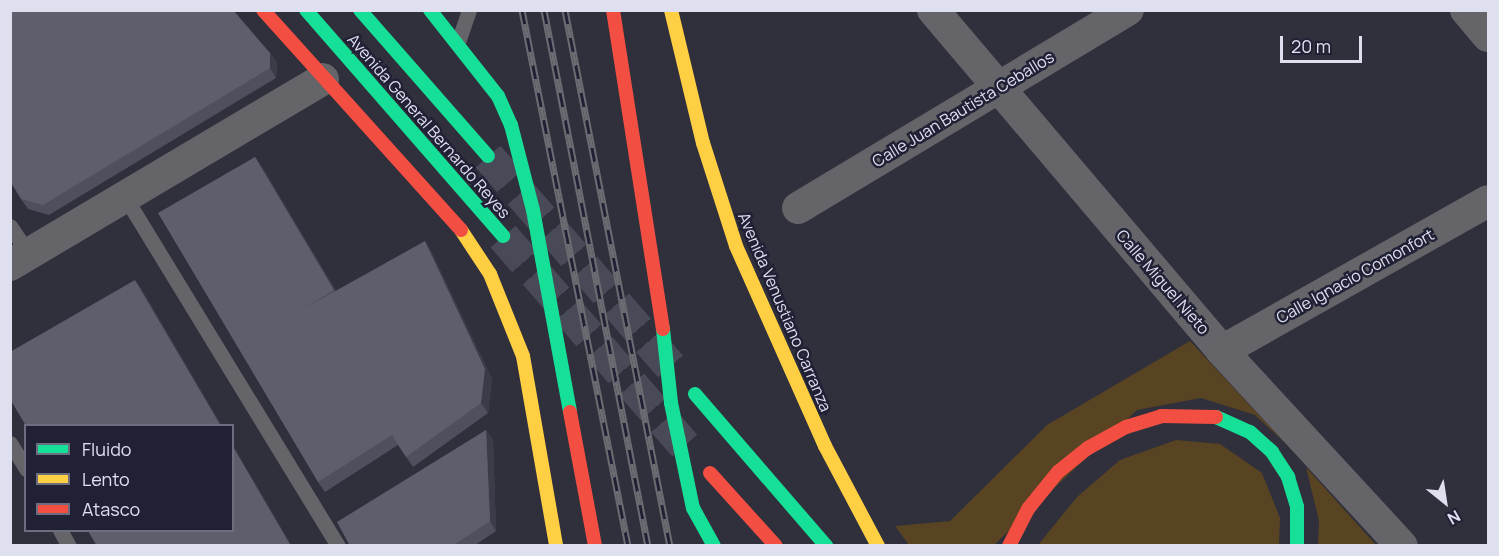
<!DOCTYPE html>
<html>
<head>
<meta charset="utf-8">
<style>
  body { margin:0 }
  #map { position:relative; width:1499px; height:556px; overflow:hidden; background:#2f303c; font-family:Manrope,sans-serif }
  div>[style] { position:absolute }
  .green>* { inset:0; background:#584322 }
  .primary-tunnel>* { height:33px; margin-top:-16.5px; transform-origin:0; background:repeating-linear-gradient(90deg,#494a57 0 33px,transparent 0 49px) }
  .lane>* { height:15px; margin:-7.5px; padding:0 7.5px; transform-origin:7.5px; border-radius:7.5px; background:#646469 }
  .street>* { height:32px; margin:-16px; padding:0 16px; transform-origin:16px; border-radius:16px; background:#646469 }
  .fast>* { height:14px; margin:-7px; padding:0 7px; transform-origin:7px; border-radius:7px; background:#16e098 }
  .slow>* { height:14px; margin:-7px; padding:0 7px; transform-origin:7px; border-radius:7px; background:#ffcf43 }
  .jam>* { height:14px; margin:-7px; padding:0 7px; transform-origin:7px; border-radius:7px; background:#f24e42 }
  .rail>* { height:7px; margin-top:-3.5px; transform-origin:0; background:repeating-linear-gradient(90deg,#212136 0 14px,#6b6c72 0 28px); box-sizing:border-box; border-block:2px solid #6b6c72 }
  .wall>* { inset:0; background:#4f4f5d }
  .shaded-wall>* { inset:0; background:#3c3c49 }
  .building>* { inset:0; background:#5e5f6d }
  span { translate:-50% -50%; white-space:nowrap; text-align:center; line-height:1.15; -webkit-text-stroke:5px #212136; paint-order:stroke }
  .street-label { font-size:16px; color:#dfe0ef }
  .frame { position:absolute; inset:0; border:12px solid #dfe0ef; pointer-events:none }
  .legend { position:absolute; left:24px; top:424px; width:210px; height:108px; box-sizing:border-box; background:#212136; border:2px solid #6d6d80; margin:0; padding:8px 10px; list-style:none; font-size:18px; color:#dfe0ef }
  .legend li { display:flex; align-items:center; gap:12px; height:30px }
  .legend b { width:30px; border:2px solid #6d6d80 }
  .north { position:absolute; left:1415px; top:472px; width:60px; height:60px; -webkit-text-stroke:4px #212136; paint-order:stroke; rotate:150deg; font-size:16px; font-weight:700; line-height:24px; text-align:center; color:#dfe0ef }
  .north::after { content:''; display:block; margin:auto; width:21px; height:27px; background:#dfe0ef; clip-path:polygon(50% 0,100% 100%,50% 72%,0 100%) }
  .scale { position:absolute; left:1280px; top:36px; width:82px; height:27px; box-sizing:border-box; border:3px solid #dfe0ef; border-top:0; padding-left:8px; font-size:18px; line-height:21px; white-space:nowrap; color:#dfe0ef; -webkit-text-stroke:4px #212136; paint-order:stroke }
</style>
</head>
<body>
<div id="map">
  <div class="green">
    <div style="clip-path:polygon(1190px 341px,1287px 445px,1255px 415px,1201px 398px,1137px 410px,994px 545px,909px 545px,895px 526px,950px 521px,1047px 425px)"></div>
    <div style="clip-path:polygon(1176px 440px,1220px 444px,1262px 473px,1280px 518px,1279px 545px,1038px 545px,1077px 497px,1120px 460px)"></div>
    <div style="clip-path:polygon(1306px 467px,1376px 545px,1318px 545px,1319px 521px)"></div>
  </div>
  <div class="primary-tunnel">
    <div style="left:488px;top:156px;width:286px;rotate:49deg"></div>
    <div style="left:503px;top:236px;width:277px;rotate:49deg"></div>
  </div>
  <div class="lane">
    <div style="left:458px;top:42px;width:34px;rotate:-71deg"></div>
    <div style="left:125px;top:197px;width:409px;rotate:58.6deg"></div>
    <div style="left:10px;top:226px;width:34px;rotate:56deg"></div>
    <div style="left:10px;top:443px;width:31px;rotate:58deg"></div>
    <div style="left:60px;top:530px;width:18px;rotate:61deg"></div>
  </div>
  <div class="street">
    <div style="left:933px;top:10px;width:447px;rotate:49.7deg"></div>
    <div style="left:1222px;top:351px;width:265px;rotate:47.3deg"></div>
    <div style="left:1466px;top:10px;width:34px;rotate:50deg"></div>
    <div style="left:798px;top:208px;width:385px;rotate:-31deg"></div>
    <div style="left:10px;top:265px;width:364px;rotate:-30.7deg"></div>
    <div style="left:1222px;top:351px;width:305px;rotate:-29.4deg"></div>
  </div>
  <div class="fast">
    <div style="left:306px;top:10px;width:300px;rotate:48.9deg"></div>
    <div style="left:360px;top:10px;width:194px;rotate:48.8deg"></div>
    <div style="left:430px;top:10px;width:110px;rotate:51.7deg"></div>
    <div style="left:498px;top:96px;width:32px;rotate:66deg"></div>
    <div style="left:511px;top:125px;width:88px;rotate:75.5deg"></div>
    <div style="left:533px;top:210px;width:205px;rotate:79.6deg"></div>
    <div style="left:663px;top:329px;width:74px;rotate:83.8deg"></div>
    <div style="left:671px;top:403px;width:107px;rotate:78.2deg"></div>
    <div style="left:693px;top:508px;width:43px;rotate:61.1deg"></div>
    <div style="left:695px;top:394px;width:201px;rotate:49.2deg"></div>
    <div style="left:1216px;top:417px;width:37px;rotate:24deg"></div>
    <div style="left:1250px;top:432px;width:30px;rotate:42deg"></div>
    <div style="left:1272px;top:452px;width:30px;rotate:57deg"></div>
    <div style="left:1288px;top:477px;width:31px;rotate:73deg"></div>
    <div style="left:1297px;top:507px;width:39px;rotate:90deg"></div>
  </div>
  <div class="slow">
    <div style="left:671px;top:10px;width:137px;rotate:76.5deg"></div>
    <div style="left:703px;top:143px;width:108px;rotate:72.2deg"></div>
    <div style="left:736px;top:246px;width:219px;rotate:66deg"></div>
    <div style="left:825px;top:446px;width:113px;rotate:62.1deg"></div>
    <div style="left:461px;top:230px;width:53px;rotate:56.6deg"></div>
    <div style="left:490px;top:274px;width:88px;rotate:68.1deg"></div>
    <div style="left:523px;top:356px;width:193px;rotate:80.1deg"></div>
  </div>
  <div class="jam">
    <div style="left:263px;top:10px;width:296px;rotate:48deg"></div>
    <div style="left:613px;top:10px;width:323px;rotate:81.1deg"></div>
    <div style="left:570px;top:412px;width:136px;rotate:79.4deg"></div>
    <div style="left:710px;top:473px;width:98px;rotate:47.9deg"></div>
    <div style="left:1009px;top:546px;width:42px;rotate:-62.8deg"></div>
    <div style="left:1028px;top:509px;width:48px;rotate:-51deg"></div>
    <div style="left:1058px;top:472px;width:38px;rotate:-39deg"></div>
    <div style="left:1088px;top:448px;width:43px;rotate:-28.9deg"></div>
    <div style="left:1126px;top:427px;width:37px;rotate:-17deg"></div>
    <div style="left:1161px;top:416px;width:55px;rotate:1deg"></div>
  </div>
  <div class="rail">
    <div style="left:522px;top:10px;width:546px;rotate:78.81deg"></div>
    <div style="left:544px;top:10px;width:546px;rotate:79.02deg"></div>
    <div style="left:565px;top:10px;width:546px;rotate:78.92deg"></div>
  </div>
  <div class="wall">
    <div style="clip-path:polygon(270px 53px,277px 63px,276px 78px,49px 215px,28px 209px,21px 199px)"></div>
    <div style="clip-path:polygon(255px 157px,262px 167px,336px 291px,431px 251px,492px 379px,488px 413px,413px 467px,398px 445px,325px 492px,318px 482px)"></div>
    <div style="clip-path:polygon(486px 430px,493px 440px,496px 531px,474px 546px,350px 546px)"></div>
  </div>
  <div class="shaded-wall">
    <div style="clip-path:polygon(270px 53px,277px 63px,276px 78px,270px 68px)"></div>
    <div style="clip-path:polygon(255px 157px,262px 167px,341px 300px,334px 290px)"></div>
    <div style="clip-path:polygon(425px 241px,431px 251px,492px 379px,488px 413px,481px 403px)"></div>
    <div style="clip-path:polygon(135px 280px,142px 289px,222px 426px,221px 426px)"></div>
    <div style="clip-path:polygon(486px 430px,493px 440px,496px 531px,490px 521px)"></div>
    <div style="clip-path:polygon(232px 443px,292px 546px,291px 546px,232px 445px)"></div>
  </div>
  <div class="building">
    <div style="clip-path:polygon(10px 10px,233px 10px,270px 53px,270px 68px,43px 205px,21px 199px,10px 181px)"></div>
    <div style="clip-path:polygon(255px 157px,334px 290px,305px 308px,425px 241px,485px 369px,481px 403px,406px 457px,392px 435px,318px 482px,158px 213px)"></div>
    <div style="clip-path:polygon(135px 280px,221px 426px,26px 426px,10px 399px,10px 352px)"></div>
    <div style="clip-path:polygon(486px 430px,490px 521px,452px 546px,350px 546px,337px 522px)"></div>
    <div style="clip-path:polygon(232px 445px,291px 546px,97px 546px,88px 531px,232px 531px)"></div>
  </div>
  <div class="street-label">
    <span style="left:963px;top:109px;rotate:-31deg">Calle Juan Bautista Ceballos</span>
    <span style="left:429px;top:126px;rotate:49deg">Avenida General Bernardo Reyes</span>
    <span style="left:1355px;top:276px;rotate:-29deg">Calle Ignacio Comonfort</span>
    <span style="left:1163px;top:282px;rotate:49deg">Calle Miguel Nieto</span>
    <span style="left:785px;top:312px;rotate:67deg">Avenida Venustiano Carranza</span>
  </div>
  <div class="frame"></div>
  <ul class="legend">
  <li><b style="height:8px;background:#16e098"></b>Fluido</li>
  <li><b style="height:8px;background:#ffcf43"></b>Lento</li>
  <li><b style="height:8px;background:#f24e42"></b>Atasco</li>
  </ul>
  <div class="north">N</div>
  <div class="scale">20 m</div>
</div>
</body>
</html>
